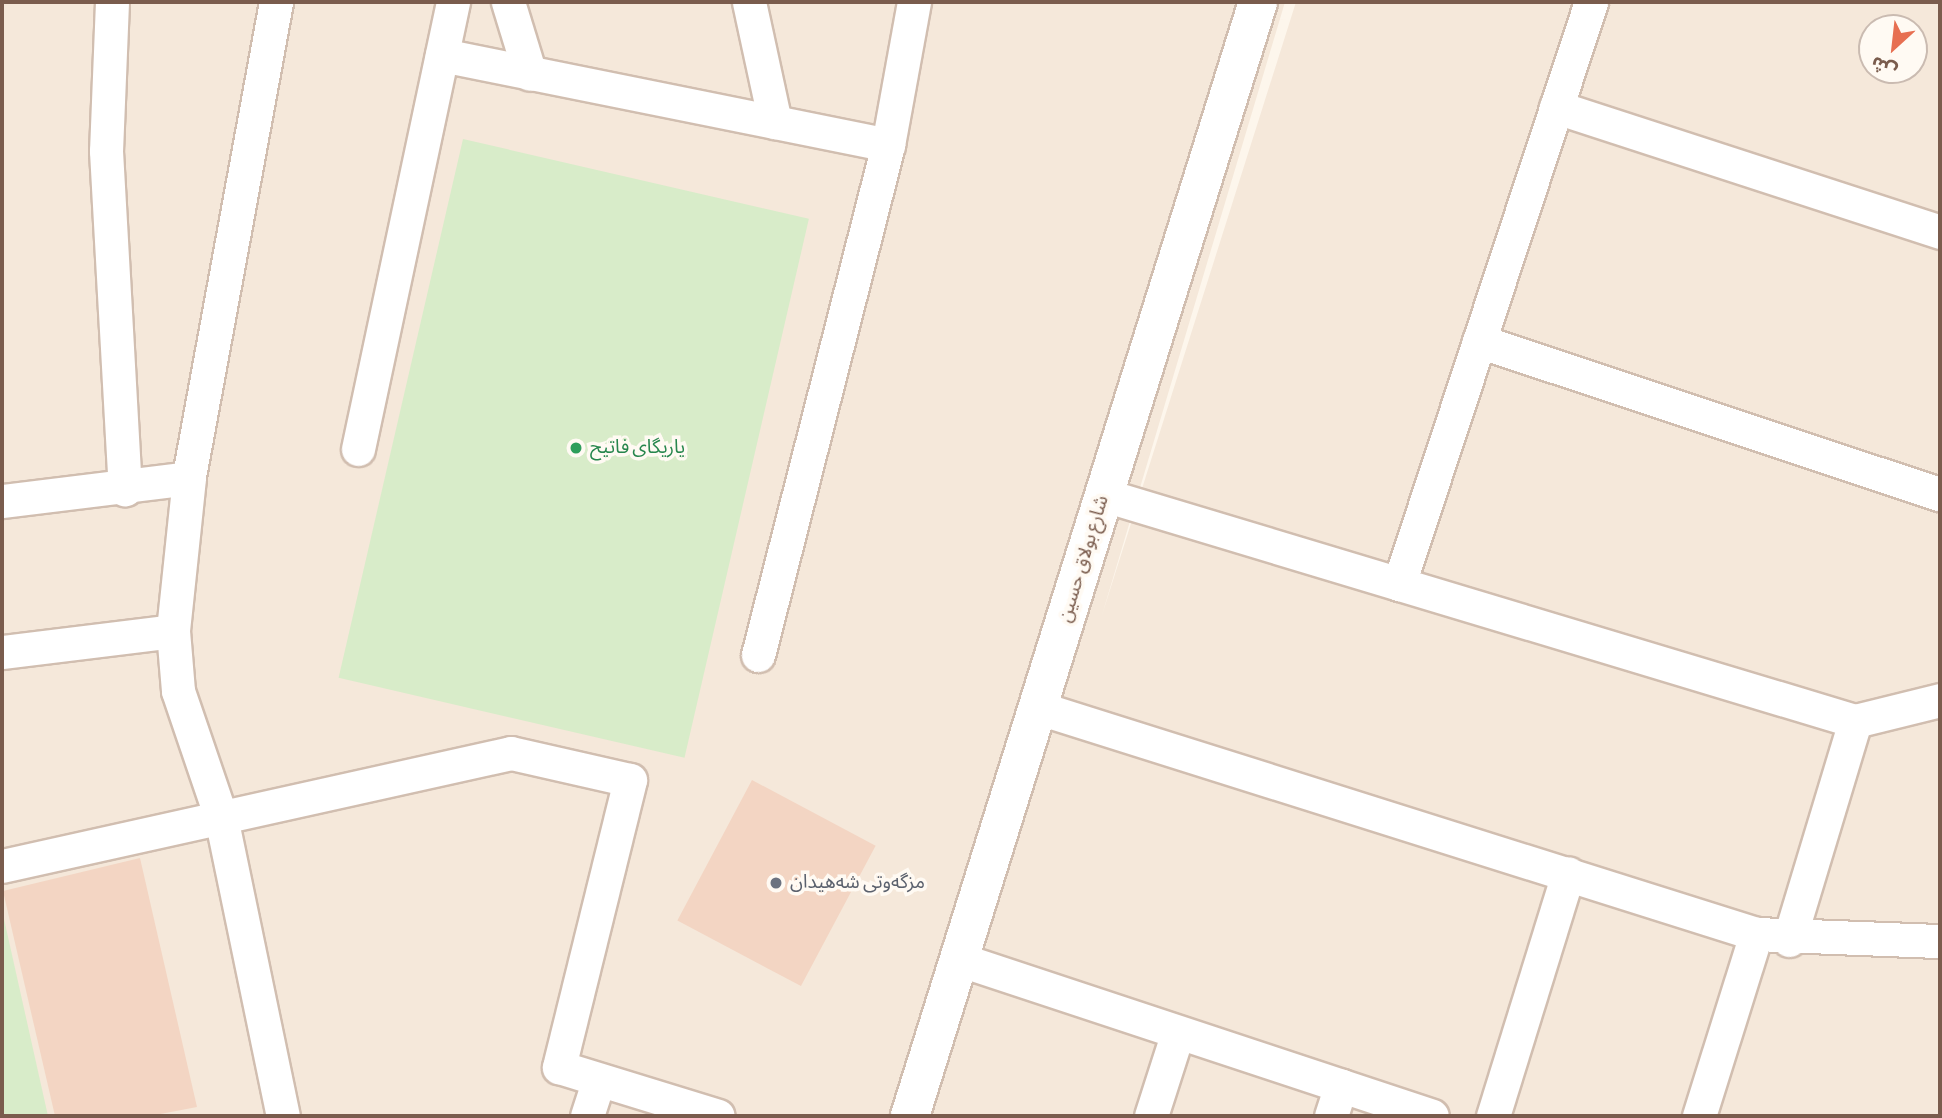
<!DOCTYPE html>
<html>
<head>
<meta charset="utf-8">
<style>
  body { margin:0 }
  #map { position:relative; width:1942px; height:1118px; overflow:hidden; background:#fdf6ec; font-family:"Alegreya Sans","Noto Sans Arabic",sans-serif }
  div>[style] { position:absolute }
  .residential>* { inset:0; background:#f5e8da }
  .green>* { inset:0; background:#d8ecc9; transform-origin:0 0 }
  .building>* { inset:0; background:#f3d5c3; transform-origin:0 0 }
  .roads { filter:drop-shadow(2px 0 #d1beb0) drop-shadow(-2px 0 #d1beb0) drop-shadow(0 2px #d1beb0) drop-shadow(0 -2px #d1beb0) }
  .street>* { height:33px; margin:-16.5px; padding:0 16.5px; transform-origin:16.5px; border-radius:16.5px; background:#fff }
  .secondary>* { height:38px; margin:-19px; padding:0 19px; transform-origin:19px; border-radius:19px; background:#fff }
  .dots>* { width:19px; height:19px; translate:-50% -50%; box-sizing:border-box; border:4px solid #fffaf3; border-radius:50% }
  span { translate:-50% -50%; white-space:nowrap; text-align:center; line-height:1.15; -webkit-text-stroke:7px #fffaf3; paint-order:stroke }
  .leisure-label { font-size:19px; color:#27864d }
  .left { translate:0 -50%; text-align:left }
  .street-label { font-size:19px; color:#7a5c4d }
  .worship-label { font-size:19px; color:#5b616d }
  .frame { position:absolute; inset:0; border:4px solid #7a5c4d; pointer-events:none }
  .north { position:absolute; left:1858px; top:14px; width:70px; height:70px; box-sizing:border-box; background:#fffaf3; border:2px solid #cabbb1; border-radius:50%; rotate:207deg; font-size:19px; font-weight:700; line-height:28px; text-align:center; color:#7a5c4d }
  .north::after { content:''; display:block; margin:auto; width:24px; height:32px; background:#e76f51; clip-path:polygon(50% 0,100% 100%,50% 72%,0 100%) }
</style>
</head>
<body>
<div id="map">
  <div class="residential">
    <div style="clip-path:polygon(evenodd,2px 2px,1285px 2px,1102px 615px,1296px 2px,1940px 2px,1940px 1116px,2px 1116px,2px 2px,1872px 28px,1914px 28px,1914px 70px,1872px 70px,1872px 28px)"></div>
  </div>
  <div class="green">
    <div style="left:463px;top:139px;width:355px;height:553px;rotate:13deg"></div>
    <div style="clip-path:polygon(2px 910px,48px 1116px,2px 1116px)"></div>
  </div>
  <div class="building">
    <div style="left:752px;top:780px;width:140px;height:159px;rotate:28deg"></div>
    <div style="clip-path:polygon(140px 858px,197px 1107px,150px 1116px,55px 1116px,3px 891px)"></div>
  </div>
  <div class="roads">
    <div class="street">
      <div style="left:112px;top:2px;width:149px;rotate:92.3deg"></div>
      <div style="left:106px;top:151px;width:339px;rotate:86.8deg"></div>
      <div style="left:276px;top:2px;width:484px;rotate:100.4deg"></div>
      <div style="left:189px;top:478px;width:154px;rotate:96deg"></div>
      <div style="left:173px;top:631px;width:60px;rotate:85.2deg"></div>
      <div style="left:178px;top:691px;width:133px;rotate:71.2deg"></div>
      <div style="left:221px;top:817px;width:305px;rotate:78.3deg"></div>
      <div style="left:508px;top:2px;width:75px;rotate:73deg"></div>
      <div style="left:749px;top:2px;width:123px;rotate:77.8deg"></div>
      <div style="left:442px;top:55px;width:455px;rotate:11.4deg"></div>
      <div style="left:1556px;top:107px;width:404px;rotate:18deg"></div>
      <div style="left:1479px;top:341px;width:486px;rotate:18.4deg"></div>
      <div style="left:358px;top:449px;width:457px;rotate:-78deg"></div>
      <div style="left:1104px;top:495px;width:784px;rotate:16.75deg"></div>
      <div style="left:1855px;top:721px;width:88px;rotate:-13.9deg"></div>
      <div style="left:2px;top:501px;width:188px;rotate:-7deg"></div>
      <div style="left:1399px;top:584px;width:613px;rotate:-71.74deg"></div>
      <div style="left:2px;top:652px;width:172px;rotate:-7deg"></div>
      <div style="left:758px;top:655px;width:526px;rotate:-75.7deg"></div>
      <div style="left:888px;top:145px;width:145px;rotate:-79.7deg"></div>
      <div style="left:1039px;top:708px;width:752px;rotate:17.49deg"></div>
      <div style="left:1756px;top:934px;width:184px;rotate:2.2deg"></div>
      <div style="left:2px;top:866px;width:521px;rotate:-12.52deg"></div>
      <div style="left:511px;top:753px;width:122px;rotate:12.8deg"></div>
      <div style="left:630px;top:780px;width:296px;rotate:103.9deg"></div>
      <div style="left:559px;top:1067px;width:166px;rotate:17.1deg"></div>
      <div style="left:1789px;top:940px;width:229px;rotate:-73.2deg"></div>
      <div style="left:958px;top:959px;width:499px;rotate:18.3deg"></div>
      <div style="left:587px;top:1116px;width:38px;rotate:-72deg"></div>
      <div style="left:1151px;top:1116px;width:85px;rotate:-72.2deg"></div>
      <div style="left:1331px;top:1116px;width:32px;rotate:-72deg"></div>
      <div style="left:1493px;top:1116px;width:254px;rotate:-72.8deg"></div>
      <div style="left:1699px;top:1116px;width:191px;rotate:-72.6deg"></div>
    </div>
    <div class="secondary">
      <div style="left:910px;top:1116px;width:1167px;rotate:-72.65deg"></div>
    </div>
  </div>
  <div class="dots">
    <div style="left:576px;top:448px;background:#2e9e5b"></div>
    <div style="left:776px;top:883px;background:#6b7280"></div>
  </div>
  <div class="leisure-label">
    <span class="left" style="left:590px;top:448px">یاریگای فاتیح</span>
  </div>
  <div class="street-label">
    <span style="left:1084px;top:559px;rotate:-73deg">شارع بولاق حسين</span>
  </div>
  <div class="worship-label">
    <span class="left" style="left:790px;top:883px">مزگەوتی شەهیدان</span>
  </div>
  <div class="frame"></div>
  <div class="north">ش</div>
</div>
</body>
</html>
